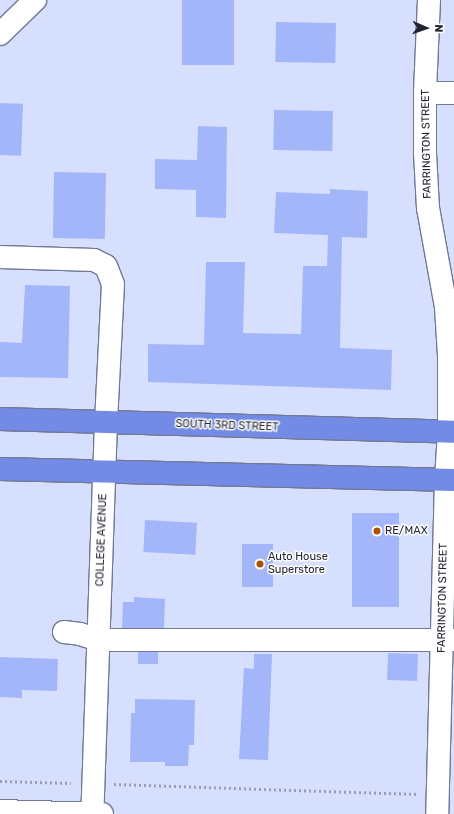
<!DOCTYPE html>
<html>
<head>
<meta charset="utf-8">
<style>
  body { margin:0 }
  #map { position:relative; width:454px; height:814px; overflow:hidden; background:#d6e0fe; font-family:Rubik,sans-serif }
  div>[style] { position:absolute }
  .building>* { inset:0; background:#a3b6fa; transform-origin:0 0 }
  .path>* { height:2.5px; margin-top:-1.25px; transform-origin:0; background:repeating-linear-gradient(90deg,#979eb6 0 2px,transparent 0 5px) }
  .roads { filter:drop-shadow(1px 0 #707894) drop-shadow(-1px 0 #707894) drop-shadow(0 1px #707894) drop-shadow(0 -1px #707894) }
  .minor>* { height:22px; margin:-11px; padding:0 11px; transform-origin:11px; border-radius:11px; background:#fff }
  .highway>* { height:22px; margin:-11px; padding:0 11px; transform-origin:11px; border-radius:11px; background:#748be5 }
  .dots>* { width:11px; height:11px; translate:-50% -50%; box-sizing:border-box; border:2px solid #fff; border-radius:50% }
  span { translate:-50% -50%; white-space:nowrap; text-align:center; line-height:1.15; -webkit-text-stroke:3px #fff; paint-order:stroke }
  .street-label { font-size:11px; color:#222531 }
  .poi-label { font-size:11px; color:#222531 }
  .left { translate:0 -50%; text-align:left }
  .north { position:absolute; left:406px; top:8px; width:40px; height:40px; -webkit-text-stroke:3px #fff; paint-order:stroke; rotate:92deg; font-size:11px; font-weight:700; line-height:16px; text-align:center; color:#222531 }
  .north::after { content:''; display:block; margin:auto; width:14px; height:18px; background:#222531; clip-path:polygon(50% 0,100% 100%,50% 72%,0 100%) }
</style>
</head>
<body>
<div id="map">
  <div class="building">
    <div style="left:182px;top:0;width:52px;height:65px"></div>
    <div style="left:276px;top:22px;width:60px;height:40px;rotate:1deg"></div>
    <div style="left:0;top:103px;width:23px;height:52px;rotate:2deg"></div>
    <div style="left:274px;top:110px;width:59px;height:40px;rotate:1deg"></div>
    <div style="clip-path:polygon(198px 126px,227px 127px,226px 218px,196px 217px,196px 190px,155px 189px,155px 159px,197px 160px)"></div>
    <div style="left:54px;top:172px;width:52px;height:66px;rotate:1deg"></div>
    <div style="clip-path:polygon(330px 189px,368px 191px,367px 238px,342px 237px,340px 348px,392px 350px,391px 390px,148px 382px,148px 344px,204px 345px,206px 262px,245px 262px,243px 333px,301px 334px,303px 266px,327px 266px,328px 235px,274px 233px,276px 192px,330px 194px)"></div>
    <div style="clip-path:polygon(25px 285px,70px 286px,68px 378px,0 377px,0 342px,22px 343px)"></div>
    <div style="left:352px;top:513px;width:47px;height:94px"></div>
    <div style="left:145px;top:520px;width:52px;height:32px;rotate:3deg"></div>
    <div style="left:242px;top:544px;width:31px;height:43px"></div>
    <div style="clip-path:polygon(134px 597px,165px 599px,164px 628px,122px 628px,123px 602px,134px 602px)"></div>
    <div style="left:138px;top:652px;width:20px;height:12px"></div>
    <div style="left:388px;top:653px;width:30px;height:27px;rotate:2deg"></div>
    <div style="clip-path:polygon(254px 654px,272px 654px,268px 760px,239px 759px,244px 668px,254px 669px)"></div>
    <div style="clip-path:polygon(0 657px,58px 659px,57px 691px,22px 690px,22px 698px,0 697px)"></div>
    <div style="clip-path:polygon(135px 699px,195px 700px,194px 745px,189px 745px,188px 766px,165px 766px,165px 762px,130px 762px,131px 713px,135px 713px)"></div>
  </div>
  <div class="path">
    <div style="left:0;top:781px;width:71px;rotate:1.6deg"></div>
    <div style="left:114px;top:784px;width:303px;rotate:1.9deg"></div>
  </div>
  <div class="roads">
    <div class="minor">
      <div style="left:429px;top:0;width:93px;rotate:92.5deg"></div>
      <div style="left:425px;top:93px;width:60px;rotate:90deg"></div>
      <div style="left:425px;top:153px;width:55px;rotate:86.9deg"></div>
      <div style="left:428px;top:208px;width:101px;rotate:79.7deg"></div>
      <div style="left:446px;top:307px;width:49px;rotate:86.5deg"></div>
      <div style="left:449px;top:356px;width:76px;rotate:90deg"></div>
      <div style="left:449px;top:432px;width:47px;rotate:93.7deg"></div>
      <div style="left:446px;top:479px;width:335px;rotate:91.5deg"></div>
      <div style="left:0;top:34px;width:49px;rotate:-44.2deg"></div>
      <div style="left:425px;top:93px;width:29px"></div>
      <div style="left:0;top:257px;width:94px;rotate:1.8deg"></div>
      <div style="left:94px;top:260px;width:13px;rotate:27deg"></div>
      <div style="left:106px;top:266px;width:19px;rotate:69deg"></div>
      <div style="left:113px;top:284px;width:138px;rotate:92.9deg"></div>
      <div style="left:106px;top:422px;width:392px;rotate:92deg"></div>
      <div style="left:64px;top:632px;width:16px;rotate:7deg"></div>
      <div style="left:80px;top:634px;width:19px;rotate:18deg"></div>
      <div style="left:98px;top:640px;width:356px"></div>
      <div style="left:0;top:811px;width:102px;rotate:1.7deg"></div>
    </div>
    <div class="highway">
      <div style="left:0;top:419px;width:454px;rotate:1.6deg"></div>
      <div style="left:0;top:469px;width:454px;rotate:1.4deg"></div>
    </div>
  </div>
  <div class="dots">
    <div style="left:377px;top:531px;background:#af5000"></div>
    <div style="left:260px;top:564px;background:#af5000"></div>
  </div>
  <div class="street-label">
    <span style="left:427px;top:144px;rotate:-91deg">FARRINGTON STREET</span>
    <span style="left:227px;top:426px;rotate:2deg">SOUTH 3RD STREET</span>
    <span style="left:102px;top:540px;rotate:-88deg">COLLEGE AVENUE</span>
    <span style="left:443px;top:598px;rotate:-89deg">FARRINGTON STREET</span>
  </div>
  <div class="poi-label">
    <span class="left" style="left:385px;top:531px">RE/MAX</span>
    <span class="left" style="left:268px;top:564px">Auto House<br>Superstore</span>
  </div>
  <div class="north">N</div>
</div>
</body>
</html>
